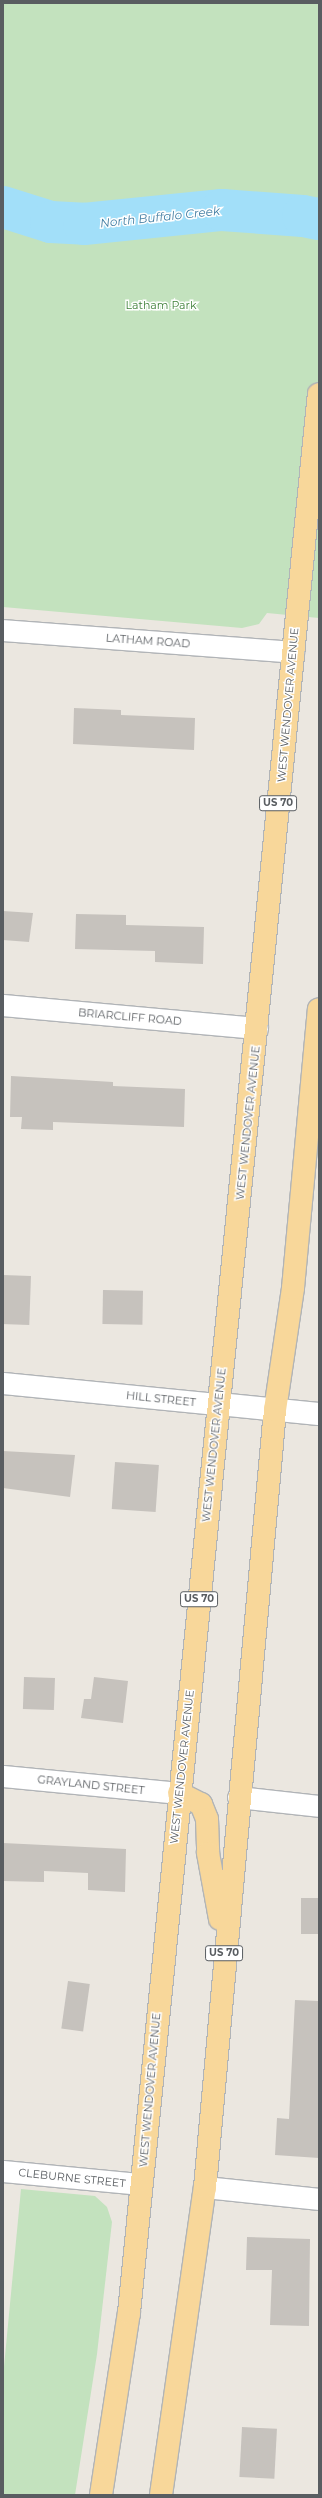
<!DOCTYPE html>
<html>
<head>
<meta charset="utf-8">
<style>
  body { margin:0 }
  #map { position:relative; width:322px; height:2498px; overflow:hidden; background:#ebe7e0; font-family:Montserrat,sans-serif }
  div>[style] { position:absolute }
  .green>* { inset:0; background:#c3e2be }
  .river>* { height:42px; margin:-21px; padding:0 21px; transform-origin:21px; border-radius:21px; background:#a2dff9 }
  .building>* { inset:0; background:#c6c2bd; transform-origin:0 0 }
  .roads { filter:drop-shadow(1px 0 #b1b4b7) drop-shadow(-1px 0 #b1b4b7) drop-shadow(0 1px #b1b4b7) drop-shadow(0 -1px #b1b4b7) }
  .minor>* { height:21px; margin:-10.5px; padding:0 10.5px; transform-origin:10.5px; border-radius:10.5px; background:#fff }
  .tertiary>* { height:22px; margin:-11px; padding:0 11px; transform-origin:11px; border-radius:11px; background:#fff }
  .trunk>* { height:22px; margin:-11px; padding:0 11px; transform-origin:11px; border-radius:11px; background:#f8d79a }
  span { translate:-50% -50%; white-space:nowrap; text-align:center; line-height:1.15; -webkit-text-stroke:3px #fff; paint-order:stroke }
  .shield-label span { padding:1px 3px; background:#fff; border:1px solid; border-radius:3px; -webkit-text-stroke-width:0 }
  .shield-label { font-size:10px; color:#595d61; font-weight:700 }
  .park-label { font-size:11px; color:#3f8039 }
  .street-label { font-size:11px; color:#595d61 }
  .water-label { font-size:12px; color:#407ca1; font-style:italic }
  .frame { position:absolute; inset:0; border:4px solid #595d61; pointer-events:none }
</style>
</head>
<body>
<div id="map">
  <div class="green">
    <div style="clip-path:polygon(3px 3px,319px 3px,319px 618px,267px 613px,259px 624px,242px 628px,3px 607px)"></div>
    <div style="clip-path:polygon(21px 2189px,95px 2196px,107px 2207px,112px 2222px,97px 2354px,75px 2495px,3px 2495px,3px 2377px)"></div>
  </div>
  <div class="river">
    <div style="left:3px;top:207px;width:50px;rotate:17.4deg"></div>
    <div style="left:51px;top:222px;width:33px;rotate:3deg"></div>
    <div style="left:84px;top:224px;width:139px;rotate:-5.8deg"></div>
    <div style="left:222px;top:210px;width:81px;rotate:4.2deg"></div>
    <div style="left:303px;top:216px;width:16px;rotate:11deg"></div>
  </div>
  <div class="building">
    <div style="clip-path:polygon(74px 708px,121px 710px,121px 715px,195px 718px,194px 750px,73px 744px)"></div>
    <div style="clip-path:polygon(3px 911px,33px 913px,29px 942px,3px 940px)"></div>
    <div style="clip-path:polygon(76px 914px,126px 915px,126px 925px,204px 927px,203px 964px,155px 962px,155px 951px,75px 949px)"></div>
    <div style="clip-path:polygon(11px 1076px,113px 1082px,113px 1086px,185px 1089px,184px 1127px,53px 1122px,53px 1130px,21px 1129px,22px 1117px,10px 1117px)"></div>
    <div style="left:3px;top:1275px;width:28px;height:49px;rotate:2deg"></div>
    <div style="left:103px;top:1290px;width:40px;height:34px;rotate:1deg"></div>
    <div style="clip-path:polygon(3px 1451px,75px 1455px,70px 1497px,3px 1488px)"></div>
    <div style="left:115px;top:1462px;width:44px;height:47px;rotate:4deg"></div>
    <div style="left:24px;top:1677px;width:31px;height:32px;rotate:2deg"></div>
    <div style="clip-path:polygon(94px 1677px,128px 1681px,123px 1723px,81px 1718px,84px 1699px,91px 1699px)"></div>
    <div style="clip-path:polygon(3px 1843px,126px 1849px,125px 1892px,88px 1890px,88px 1873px,44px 1871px,44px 1882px,3px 1881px)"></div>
    <div style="left:301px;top:1898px;width:18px;height:36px"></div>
    <div style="left:68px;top:1981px;width:22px;height:48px;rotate:8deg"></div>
    <div style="clip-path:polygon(295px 2000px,319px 2001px,319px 2158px,275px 2155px,277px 2118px,289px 2119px)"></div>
    <div style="clip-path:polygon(247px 2237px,310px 2239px,309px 2326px,270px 2325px,272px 2270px,246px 2270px)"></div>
    <div style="left:242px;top:2427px;width:35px;height:50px;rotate:3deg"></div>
  </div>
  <div class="roads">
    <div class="minor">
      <div style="left:3px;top:630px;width:291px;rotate:4.3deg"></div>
      <div style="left:3px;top:1005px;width:255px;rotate:5.2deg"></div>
      <div style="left:3px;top:1383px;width:217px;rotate:5.6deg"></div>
      <div style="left:3px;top:1776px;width:177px;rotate:5.5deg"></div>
      <div style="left:238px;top:1797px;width:81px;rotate:6.3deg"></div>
      <div style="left:3px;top:2171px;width:139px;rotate:5.4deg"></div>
      <div style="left:205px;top:2187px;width:115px;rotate:6deg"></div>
    </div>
    <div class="tertiary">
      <div style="left:219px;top:1404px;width:100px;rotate:5.7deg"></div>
    </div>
    <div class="trunk">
      <div style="left:179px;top:1793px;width:25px;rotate:27deg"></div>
      <div style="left:201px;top:1804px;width:16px;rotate:68deg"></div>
      <div style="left:207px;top:1819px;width:34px;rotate:88deg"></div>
      <div style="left:208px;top:1853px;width:67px;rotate:79.7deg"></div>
      <div style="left:101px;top:2495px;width:184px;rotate:-81.3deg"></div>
      <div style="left:129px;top:2313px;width:1928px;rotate:-84.35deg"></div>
      <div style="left:161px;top:2495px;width:311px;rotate:-81.9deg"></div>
      <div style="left:205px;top:2187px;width:780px;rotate:-84.85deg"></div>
      <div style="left:275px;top:1410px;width:123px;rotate:-81.6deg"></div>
      <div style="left:293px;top:1288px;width:280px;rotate:-84.7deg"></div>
    </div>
  </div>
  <div class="shield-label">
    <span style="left:278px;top:803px">US 70</span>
    <span style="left:199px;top:1599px">US 70</span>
    <span style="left:224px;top:1953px">US 70</span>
  </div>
  <div class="park-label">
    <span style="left:161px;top:305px">Latham Park</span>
  </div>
  <div class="street-label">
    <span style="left:148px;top:641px;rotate:4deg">LATHAM ROAD</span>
    <span style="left:288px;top:705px;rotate:-85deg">WEST WENDOVER AVENUE</span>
    <span style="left:130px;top:1017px;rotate:5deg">BRIARCLIFF ROAD</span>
    <span style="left:248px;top:1123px;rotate:-84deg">WEST WENDOVER AVENUE</span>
    <span style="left:161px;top:1399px;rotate:6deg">HILL STREET</span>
    <span style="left:214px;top:1445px;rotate:-84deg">WEST WENDOVER AVENUE</span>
    <span style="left:182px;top:1767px;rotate:-84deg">WEST WENDOVER AVENUE</span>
    <span style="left:91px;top:1785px;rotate:6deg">GRAYLAND STREET</span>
    <span style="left:150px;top:2090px;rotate:-85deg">WEST WENDOVER AVENUE</span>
    <span style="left:72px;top:2178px;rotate:6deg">CLEBURNE STREET</span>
  </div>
  <div class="water-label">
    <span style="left:160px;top:217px;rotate:-6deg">North Buffalo Creek</span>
  </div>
  <div class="frame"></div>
</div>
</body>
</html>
